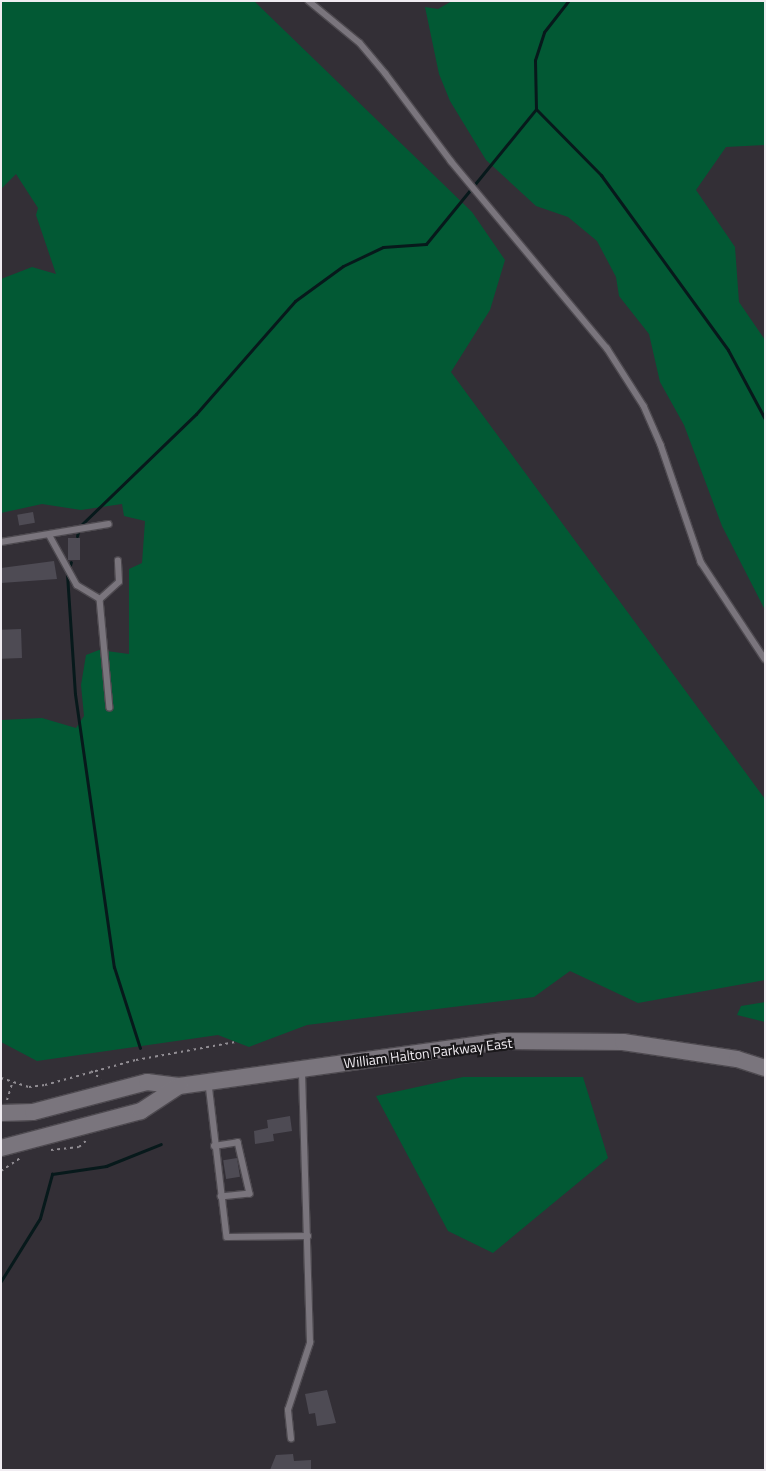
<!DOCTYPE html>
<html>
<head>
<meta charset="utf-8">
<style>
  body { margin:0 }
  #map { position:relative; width:766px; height:1471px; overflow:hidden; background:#332f36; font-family:"Titillium Web",sans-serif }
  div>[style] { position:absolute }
  .green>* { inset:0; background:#025934 }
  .stream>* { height:3px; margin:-1.5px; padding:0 1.5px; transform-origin:1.5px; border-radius:1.5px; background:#07191b }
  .building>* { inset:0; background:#4e4b54; transform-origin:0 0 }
  .path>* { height:2px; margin-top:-1px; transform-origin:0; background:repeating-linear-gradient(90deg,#918d93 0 2.5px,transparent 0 6.5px) }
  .roads { filter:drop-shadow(1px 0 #4e4a50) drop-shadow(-1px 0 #4e4a50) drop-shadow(0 1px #4e4a50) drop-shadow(0 -1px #4e4a50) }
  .lane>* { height:5.5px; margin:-2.75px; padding:0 2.75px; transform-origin:2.75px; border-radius:2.75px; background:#7a757d }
  .secondary>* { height:16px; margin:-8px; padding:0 8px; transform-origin:8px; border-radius:8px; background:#7a757d }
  span { translate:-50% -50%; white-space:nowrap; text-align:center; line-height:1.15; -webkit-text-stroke:4.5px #1a181b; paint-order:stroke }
  .street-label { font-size:14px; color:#f0ecf1 }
  .frame { position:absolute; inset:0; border:2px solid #f0ecf1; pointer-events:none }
</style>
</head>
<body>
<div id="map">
  <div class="green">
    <div style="clip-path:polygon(1px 1px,254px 1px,472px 212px,505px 260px,490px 310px,451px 372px,765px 799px,765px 980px,638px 1003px,570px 971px,534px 997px,307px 1025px,249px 1047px,218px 1035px,37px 1061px,1px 1042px,1px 720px,42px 718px,76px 728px,84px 716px,81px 685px,86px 655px,99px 650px,129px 654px,129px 569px,142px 563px,145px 521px,124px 516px,122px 504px,81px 510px,42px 504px,1px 513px,1px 279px,32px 267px,56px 274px,36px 215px,38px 208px,16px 174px,1px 189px)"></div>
    <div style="clip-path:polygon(452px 1px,765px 1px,765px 145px,726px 147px,696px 190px,735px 247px,739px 302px,765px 340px,765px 610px,722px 526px,684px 425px,660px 382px,649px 334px,619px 296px,616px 277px,597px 241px,568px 217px,536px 206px,486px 160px,450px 101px,439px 74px,425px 7px,438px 9px)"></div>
    <div style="clip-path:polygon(765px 1002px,765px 1022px,737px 1015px,741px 1006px)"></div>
    <div style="clip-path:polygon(463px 1077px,583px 1077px,608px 1158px,493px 1253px,448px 1231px,376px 1096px)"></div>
  </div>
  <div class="stream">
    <div style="left:536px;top:109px;width:93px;rotate:45.4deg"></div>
    <div style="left:601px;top:175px;width:216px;rotate:54deg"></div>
    <div style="left:728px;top:350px;width:78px;rotate:61.8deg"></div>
    <div style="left:80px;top:526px;width:161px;rotate:-44deg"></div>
    <div style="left:196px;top:414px;width:150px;rotate:-48.8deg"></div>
    <div style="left:295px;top:301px;width:59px;rotate:-36.1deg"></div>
    <div style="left:343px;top:266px;width:44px;rotate:-25.4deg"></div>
    <div style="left:383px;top:247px;width:43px;rotate:-4deg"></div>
    <div style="left:426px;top:244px;width:174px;rotate:-50.8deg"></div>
    <div style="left:536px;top:109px;width:49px;rotate:-91.2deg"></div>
    <div style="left:535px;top:60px;width:29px;rotate:-72deg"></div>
    <div style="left:544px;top:32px;width:39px;rotate:-52deg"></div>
    <div style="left:77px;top:536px;width:4px;rotate:-76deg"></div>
    <div style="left:70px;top:565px;width:3px;rotate:-72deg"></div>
    <div style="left:67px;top:574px;width:120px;rotate:86.2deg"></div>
    <div style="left:75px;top:694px;width:276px;rotate:81.9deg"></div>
    <div style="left:114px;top:967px;width:85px;rotate:72.2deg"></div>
    <div style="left:1px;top:1281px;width:74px;rotate:-58.2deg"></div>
    <div style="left:40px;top:1218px;width:46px;rotate:-74.7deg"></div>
    <div style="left:52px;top:1174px;width:55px;rotate:-8.4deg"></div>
    <div style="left:106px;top:1166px;width:59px;rotate:-21.8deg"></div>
  </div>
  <div class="building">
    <div style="left:33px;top:512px;width:11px;height:16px;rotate:80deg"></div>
    <div style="left:80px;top:538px;width:22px;height:12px;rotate:90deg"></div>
    <div style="clip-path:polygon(54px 561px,57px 579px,1px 583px,1px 568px)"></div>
    <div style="left:21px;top:629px;width:29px;height:20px;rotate:88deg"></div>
    <div style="clip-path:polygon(290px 1116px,292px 1131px,273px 1134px,274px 1141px,255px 1144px,254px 1131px,268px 1128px,267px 1120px)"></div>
    <div style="left:237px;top:1158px;width:19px;height:14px;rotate:81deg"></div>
    <div style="clip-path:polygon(327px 1390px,336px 1423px,317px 1426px,315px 1413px,309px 1414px,305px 1394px)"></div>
    <div style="clip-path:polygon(293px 1454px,294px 1461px,311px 1460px,311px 1470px,270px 1470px,276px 1455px)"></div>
  </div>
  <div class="path">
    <div style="left:91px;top:1071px;width:13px;rotate:39deg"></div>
    <div style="left:1px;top:1078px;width:29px;rotate:18deg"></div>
    <div style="left:29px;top:1087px;width:16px;rotate:-7deg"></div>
    <div style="left:45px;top:1085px;width:94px;rotate:-15.4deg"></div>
    <div style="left:136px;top:1060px;width:101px;rotate:-10.3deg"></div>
    <div style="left:7px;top:1100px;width:17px;rotate:-73deg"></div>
    <div style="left:51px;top:1150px;width:28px;rotate:-6deg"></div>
    <div style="left:79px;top:1147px;width:9px;rotate:-41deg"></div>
    <div style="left:1px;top:1171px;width:23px;rotate:-34deg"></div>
  </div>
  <div class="roads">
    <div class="lane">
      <div style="left:309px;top:1px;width:66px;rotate:39.5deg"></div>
      <div style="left:360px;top:43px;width:40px;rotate:50deg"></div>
      <div style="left:386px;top:74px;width:109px;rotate:53.2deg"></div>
      <div style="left:451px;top:161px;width:244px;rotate:50.2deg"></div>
      <div style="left:607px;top:348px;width:69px;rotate:57.5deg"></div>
      <div style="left:644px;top:406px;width:43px;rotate:66.4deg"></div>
      <div style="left:661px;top:445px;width:124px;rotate:71.1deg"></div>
      <div style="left:701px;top:562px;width:116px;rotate:56.6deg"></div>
      <div style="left:50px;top:536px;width:56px;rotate:61.1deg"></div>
      <div style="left:77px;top:585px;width:27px;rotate:31deg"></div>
      <div style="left:100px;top:599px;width:109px;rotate:84.8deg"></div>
      <div style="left:1px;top:542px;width:109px;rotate:-9.5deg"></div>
      <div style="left:100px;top:599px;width:25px;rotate:-42deg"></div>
      <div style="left:119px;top:582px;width:21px;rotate:-93deg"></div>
      <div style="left:209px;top:1084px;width:154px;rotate:83.3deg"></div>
      <div style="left:227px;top:1237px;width:81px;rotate:-0.7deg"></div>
      <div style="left:214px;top:1146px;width:24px;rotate:-9deg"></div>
      <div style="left:238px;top:1142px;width:53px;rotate:77deg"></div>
      <div style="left:250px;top:1194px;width:29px;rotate:174deg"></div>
      <div style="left:291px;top:1439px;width:29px;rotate:-96deg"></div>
      <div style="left:288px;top:1410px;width:71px;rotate:-71.8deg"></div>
      <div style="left:310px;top:1343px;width:272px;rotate:-91.7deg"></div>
    </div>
    <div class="secondary">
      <div style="left:1px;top:1113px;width:32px;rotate:-2deg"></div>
      <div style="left:33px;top:1112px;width:118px;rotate:-14.7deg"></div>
      <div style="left:147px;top:1082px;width:32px;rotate:7deg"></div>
      <div style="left:179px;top:1086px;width:328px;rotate:-7.9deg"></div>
      <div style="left:504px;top:1041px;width:119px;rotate:0.5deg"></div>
      <div style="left:623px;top:1042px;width:115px;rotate:8.5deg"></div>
      <div style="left:737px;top:1059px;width:29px;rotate:18deg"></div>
      <div style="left:1px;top:1148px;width:145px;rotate:-14.8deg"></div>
      <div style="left:141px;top:1111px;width:45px;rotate:-33.3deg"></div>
    </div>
  </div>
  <div class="street-label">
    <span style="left:428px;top:1053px;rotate:-7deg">William Halton Parkway East</span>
  </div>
  <div class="frame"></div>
</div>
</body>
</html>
